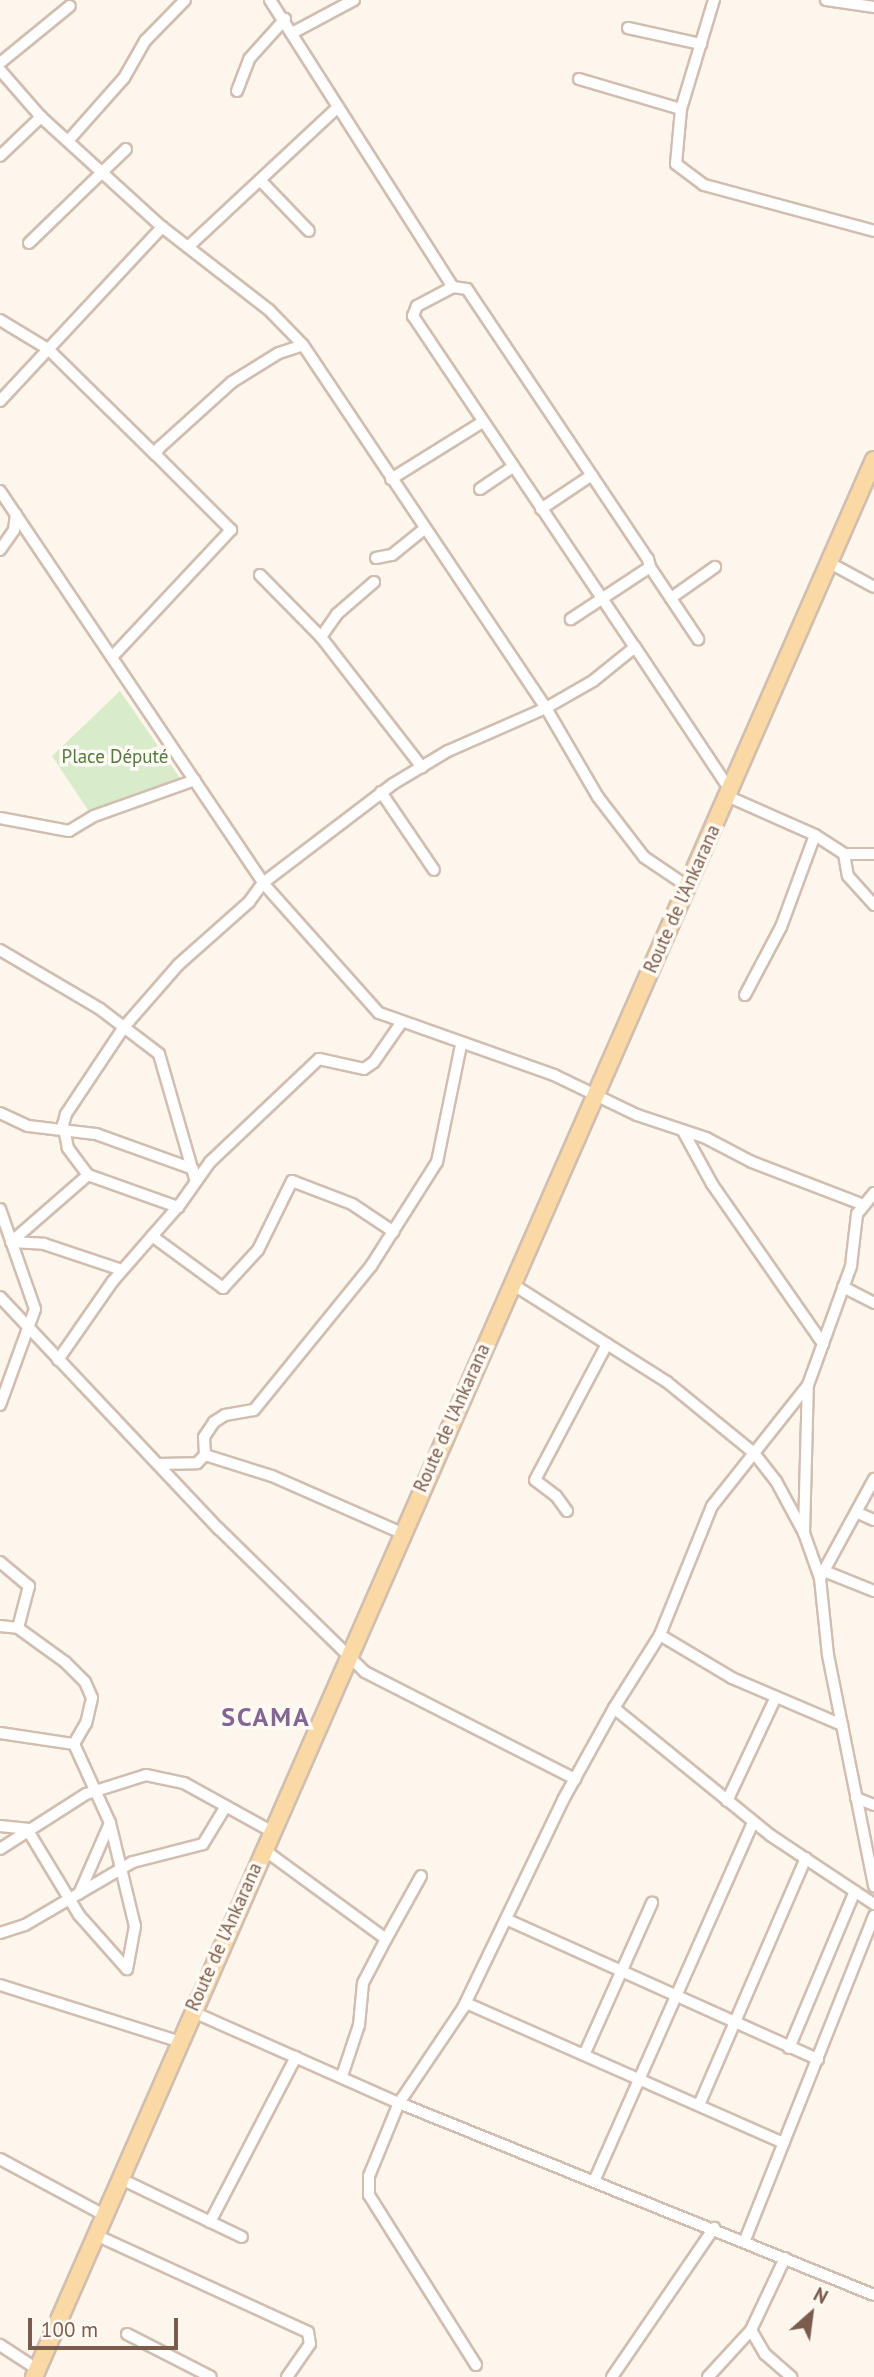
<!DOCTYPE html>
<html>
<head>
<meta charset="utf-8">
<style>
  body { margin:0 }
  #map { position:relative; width:874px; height:2377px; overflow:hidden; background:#fdf6ec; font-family:"PT Sans",sans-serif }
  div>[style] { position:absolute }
  .green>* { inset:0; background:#d8ecc9 }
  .roads { filter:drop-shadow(2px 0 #d1beb0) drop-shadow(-2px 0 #d1beb0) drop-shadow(0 2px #d1beb0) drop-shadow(0 -2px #d1beb0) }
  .minor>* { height:10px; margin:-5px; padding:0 5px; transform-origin:5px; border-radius:5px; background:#fff }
  .primary>* { height:16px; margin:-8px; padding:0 8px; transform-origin:8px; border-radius:8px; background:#fbd9a5 }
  span { translate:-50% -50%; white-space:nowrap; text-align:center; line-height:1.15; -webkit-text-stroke:7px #fffaf3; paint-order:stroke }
  .park-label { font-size:19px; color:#537a41 }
  .street-label { font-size:19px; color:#7a5c4d }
  .district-label { font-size:26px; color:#846695; font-weight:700; letter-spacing:2px }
  .north { position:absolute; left:776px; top:2279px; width:70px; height:70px; -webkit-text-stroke:5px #fffaf3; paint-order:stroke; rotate:28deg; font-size:19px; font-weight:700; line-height:28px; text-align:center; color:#7a5c4d }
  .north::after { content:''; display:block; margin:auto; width:24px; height:32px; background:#7a5c4d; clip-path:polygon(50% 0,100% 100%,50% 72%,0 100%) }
  .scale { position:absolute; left:28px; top:2318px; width:150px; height:32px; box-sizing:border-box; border:4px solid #7a5c4d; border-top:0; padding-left:9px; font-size:21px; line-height:24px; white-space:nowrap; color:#7a5c4d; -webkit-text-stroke:5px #fffaf3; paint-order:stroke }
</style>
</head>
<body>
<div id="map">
  <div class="green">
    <div style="clip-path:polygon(120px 691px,180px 778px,90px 813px,52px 756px)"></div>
  </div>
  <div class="roads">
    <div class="minor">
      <div style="left:270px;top:0;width:340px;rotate:57.5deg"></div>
      <div style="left:453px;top:287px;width:41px;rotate:152.2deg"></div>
      <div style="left:417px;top:306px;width:11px;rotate:112deg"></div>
      <div style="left:413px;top:316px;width:399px;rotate:56.2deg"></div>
      <div style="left:826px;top:0;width:49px;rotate:8.3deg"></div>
      <div style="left:628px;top:28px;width:75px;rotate:12.4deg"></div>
      <div style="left:294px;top:32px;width:68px;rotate:-28.1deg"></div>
      <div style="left:0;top:63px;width:90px;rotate:-39.2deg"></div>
      <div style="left:0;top:70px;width:62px;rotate:48.9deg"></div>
      <div style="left:41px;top:117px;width:164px;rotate:42.3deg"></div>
      <div style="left:162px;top:227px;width:135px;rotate:37.8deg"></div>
      <div style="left:269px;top:310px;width:49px;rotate:45.8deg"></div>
      <div style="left:303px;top:345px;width:437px;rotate:56.2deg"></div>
      <div style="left:546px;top:708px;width:103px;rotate:59.7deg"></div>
      <div style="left:598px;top:797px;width:76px;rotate:52.5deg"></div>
      <div style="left:644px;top:857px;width:52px;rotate:34deg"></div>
      <div style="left:579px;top:79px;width:106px;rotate:16.4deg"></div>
      <div style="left:681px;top:109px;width:114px;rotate:-73.2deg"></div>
      <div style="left:237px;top:91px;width:34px;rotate:-69deg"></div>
      <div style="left:249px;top:59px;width:54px;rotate:-48deg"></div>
      <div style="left:681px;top:109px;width:55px;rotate:95.2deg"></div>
      <div style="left:676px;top:164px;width:35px;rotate:37deg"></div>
      <div style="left:704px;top:185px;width:176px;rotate:15.1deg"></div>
      <div style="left:68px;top:141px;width:84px;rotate:-48.4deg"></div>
      <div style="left:124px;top:78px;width:43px;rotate:-60.4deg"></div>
      <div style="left:145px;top:41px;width:57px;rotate:-45.7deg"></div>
      <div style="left:0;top:156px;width:57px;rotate:-43.6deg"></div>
      <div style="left:261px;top:181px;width:69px;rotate:46.2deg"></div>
      <div style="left:29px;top:243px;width:135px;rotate:-44.1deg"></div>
      <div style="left:189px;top:246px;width:201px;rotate:-43deg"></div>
      <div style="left:453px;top:287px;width:14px;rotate:8deg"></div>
      <div style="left:467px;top:289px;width:325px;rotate:56.2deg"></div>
      <div style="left:648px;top:559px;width:8px;rotate:76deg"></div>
      <div style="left:650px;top:567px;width:95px;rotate:146.6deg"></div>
      <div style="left:0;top:320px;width:56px;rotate:31.1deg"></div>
      <div style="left:48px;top:349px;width:151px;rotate:44.5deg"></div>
      <div style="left:0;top:401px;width:238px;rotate:-47deg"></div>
      <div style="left:391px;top:479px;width:106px;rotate:-31.9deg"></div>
      <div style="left:480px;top:489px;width:40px;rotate:-34deg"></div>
      <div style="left:0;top:491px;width:472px;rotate:56.1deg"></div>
      <div style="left:263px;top:883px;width:163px;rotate:-37.3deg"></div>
      <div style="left:393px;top:784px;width:64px;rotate:-31deg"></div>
      <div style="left:448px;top:751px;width:107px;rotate:-23.7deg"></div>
      <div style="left:546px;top:708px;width:54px;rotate:-29.9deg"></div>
      <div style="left:593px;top:681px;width:54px;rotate:-39deg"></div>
      <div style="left:635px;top:647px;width:172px;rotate:56.4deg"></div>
      <div style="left:541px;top:509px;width:61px;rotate:-33.7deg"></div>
      <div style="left:0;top:550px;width:24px;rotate:-55deg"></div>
      <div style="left:14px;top:530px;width:16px;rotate:-83deg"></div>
      <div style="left:376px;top:558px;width:16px;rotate:-11deg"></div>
      <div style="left:392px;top:555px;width:40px;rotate:-39deg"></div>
      <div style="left:828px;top:562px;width:52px;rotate:28.5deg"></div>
      <div style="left:650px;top:567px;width:87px;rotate:56.3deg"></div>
      <div style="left:260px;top:575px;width:87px;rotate:45.5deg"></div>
      <div style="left:321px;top:637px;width:165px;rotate:52.2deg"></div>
      <div style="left:671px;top:598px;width:54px;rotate:-35.2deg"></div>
      <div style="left:321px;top:637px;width:28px;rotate:-55deg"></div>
      <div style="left:337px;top:614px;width:49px;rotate:-40.9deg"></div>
      <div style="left:113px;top:656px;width:173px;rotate:-46.9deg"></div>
      <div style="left:231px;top:530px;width:106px;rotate:-135deg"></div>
      <div style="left:156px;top:455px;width:8px;rotate:-67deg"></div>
      <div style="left:159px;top:448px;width:98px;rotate:-42.1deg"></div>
      <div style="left:232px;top:382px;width:55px;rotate:-31.7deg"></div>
      <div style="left:279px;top:353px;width:25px;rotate:-18deg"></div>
      <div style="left:381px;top:792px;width:94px;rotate:55.8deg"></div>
      <div style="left:727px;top:796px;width:96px;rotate:23.9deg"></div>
      <div style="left:815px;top:835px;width:35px;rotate:33deg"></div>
      <div style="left:844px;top:854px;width:30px"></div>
      <div style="left:0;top:818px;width:70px;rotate:10.7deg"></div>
      <div style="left:69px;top:831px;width:29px;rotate:-31deg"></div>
      <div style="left:94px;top:816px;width:107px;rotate:-19.6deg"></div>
      <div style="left:844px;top:854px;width:22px;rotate:80deg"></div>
      <div style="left:848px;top:876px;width:39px;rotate:48deg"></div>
      <div style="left:0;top:950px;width:116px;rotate:30.5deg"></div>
      <div style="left:100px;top:1009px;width:74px;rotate:37.3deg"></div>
      <div style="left:159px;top:1054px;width:133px;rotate:73.9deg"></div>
      <div style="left:745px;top:995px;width:77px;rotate:-62.1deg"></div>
      <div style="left:781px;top:927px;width:98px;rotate:-69.7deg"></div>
      <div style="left:0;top:1113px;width:31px;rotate:25deg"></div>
      <div style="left:28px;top:1126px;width:68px;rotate:6.7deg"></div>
      <div style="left:96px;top:1134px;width:103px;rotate:19.8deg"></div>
      <div style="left:683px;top:1131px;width:60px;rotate:61.3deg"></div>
      <div style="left:712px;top:1184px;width:195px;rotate:55.2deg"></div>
      <div style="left:88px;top:1175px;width:34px;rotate:-127deg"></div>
      <div style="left:68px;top:1148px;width:24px;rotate:-102deg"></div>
      <div style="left:63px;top:1125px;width:11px;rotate:-75deg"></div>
      <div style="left:66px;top:1114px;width:105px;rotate:-56.3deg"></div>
      <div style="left:124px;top:1027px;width:82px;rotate:-48.9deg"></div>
      <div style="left:178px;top:965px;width:95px;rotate:-41.6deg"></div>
      <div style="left:249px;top:902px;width:24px;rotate:-54deg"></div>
      <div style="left:263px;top:883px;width:174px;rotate:48.3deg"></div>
      <div style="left:379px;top:1013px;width:186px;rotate:19.5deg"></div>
      <div style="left:554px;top:1075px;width:92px;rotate:25.7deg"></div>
      <div style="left:637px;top:1115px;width:73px;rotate:18.4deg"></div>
      <div style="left:706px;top:1138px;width:52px;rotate:27.6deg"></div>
      <div style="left:752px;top:1162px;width:120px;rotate:21deg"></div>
      <div style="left:0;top:1209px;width:106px;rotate:70.7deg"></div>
      <div style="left:35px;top:1309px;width:102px;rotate:110deg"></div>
      <div style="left:152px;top:1236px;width:88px;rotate:36.2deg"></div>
      <div style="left:223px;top:1288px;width:52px;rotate:-47.4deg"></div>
      <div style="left:258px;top:1250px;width:77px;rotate:-63.8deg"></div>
      <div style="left:292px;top:1181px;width:64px;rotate:21deg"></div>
      <div style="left:352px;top:1204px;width:50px;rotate:33.7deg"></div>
      <div style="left:11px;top:1242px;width:102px;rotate:-41deg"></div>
      <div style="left:88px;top:1175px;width:96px;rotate:19.6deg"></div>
      <div style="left:11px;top:1242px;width:33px;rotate:3deg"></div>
      <div style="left:44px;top:1244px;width:82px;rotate:18.4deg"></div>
      <div style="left:512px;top:1284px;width:183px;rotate:32.3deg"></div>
      <div style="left:667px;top:1382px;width:112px;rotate:39.2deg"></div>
      <div style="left:754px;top:1453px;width:36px;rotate:52deg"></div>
      <div style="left:776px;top:1481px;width:59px;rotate:61.7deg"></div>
      <div style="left:804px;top:1533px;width:48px;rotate:70.4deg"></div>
      <div style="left:820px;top:1578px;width:77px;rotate:84.1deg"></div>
      <div style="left:828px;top:1655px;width:236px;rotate:78.7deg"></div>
      <div style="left:843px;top:1287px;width:35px;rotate:27deg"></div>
      <div style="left:0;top:1297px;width:319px;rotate:46.7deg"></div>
      <div style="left:219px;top:1529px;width:204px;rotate:44.4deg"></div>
      <div style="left:365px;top:1672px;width:236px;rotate:27deg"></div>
      <div style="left:58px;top:1360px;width:96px;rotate:-55.2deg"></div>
      <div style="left:113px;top:1281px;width:103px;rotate:-48.9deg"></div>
      <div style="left:181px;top:1203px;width:50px;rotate:-54.7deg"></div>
      <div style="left:210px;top:1162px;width:150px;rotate:-43.4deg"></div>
      <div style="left:319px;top:1059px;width:46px;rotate:12.5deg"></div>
      <div style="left:364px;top:1069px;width:12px;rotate:-35deg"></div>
      <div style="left:374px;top:1062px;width:47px;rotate:-55.3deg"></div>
      <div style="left:808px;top:1385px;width:154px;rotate:128.4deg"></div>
      <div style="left:712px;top:1506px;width:139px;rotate:112deg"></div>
      <div style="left:660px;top:1635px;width:84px;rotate:30.8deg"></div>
      <div style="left:732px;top:1678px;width:120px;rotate:23.1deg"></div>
      <div style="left:205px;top:1455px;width:70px;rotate:17.4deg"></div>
      <div style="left:272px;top:1476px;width:142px;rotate:23.7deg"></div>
      <div style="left:158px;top:1464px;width:39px;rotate:-1deg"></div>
      <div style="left:197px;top:1463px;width:11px;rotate:-45deg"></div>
      <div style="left:205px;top:1455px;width:18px;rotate:-93deg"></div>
      <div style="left:204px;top:1437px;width:18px;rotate:-56deg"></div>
      <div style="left:214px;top:1422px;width:13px;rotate:-32deg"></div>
      <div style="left:225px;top:1415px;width:29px;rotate:-10deg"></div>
      <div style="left:254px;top:1410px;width:186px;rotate:-50.9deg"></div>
      <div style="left:371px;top:1266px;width:123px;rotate:-57.6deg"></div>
      <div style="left:437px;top:1162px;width:119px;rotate:-78.4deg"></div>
      <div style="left:567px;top:1511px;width:19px;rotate:-126deg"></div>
      <div style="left:556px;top:1496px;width:26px;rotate:-143deg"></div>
      <div style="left:535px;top:1480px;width:154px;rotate:-62.1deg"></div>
      <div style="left:858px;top:1513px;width:17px;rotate:24deg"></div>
      <div style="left:804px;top:1533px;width:148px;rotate:-88.5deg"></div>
      <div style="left:808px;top:1385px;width:127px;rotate:-70.1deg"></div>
      <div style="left:851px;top:1266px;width:52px;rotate:-83.4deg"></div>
      <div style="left:857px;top:1214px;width:27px;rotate:-51deg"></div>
      <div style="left:0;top:1562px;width:38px;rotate:40deg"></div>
      <div style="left:29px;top:1586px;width:43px;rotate:104.7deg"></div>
      <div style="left:824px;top:1571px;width:54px;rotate:21.8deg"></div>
      <div style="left:820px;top:1578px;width:113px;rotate:-61.4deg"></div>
      <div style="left:0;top:1626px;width:18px;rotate:6deg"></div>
      <div style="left:18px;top:1628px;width:58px;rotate:35.9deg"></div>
      <div style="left:65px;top:1662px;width:28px;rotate:45deg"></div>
      <div style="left:85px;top:1682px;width:17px;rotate:66deg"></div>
      <div style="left:92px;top:1698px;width:26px;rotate:103deg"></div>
      <div style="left:86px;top:1723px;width:24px;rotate:120deg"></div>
      <div style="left:74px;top:1744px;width:87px;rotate:65.5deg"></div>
      <div style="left:110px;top:1823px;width:77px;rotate:113.6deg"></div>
      <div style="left:614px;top:1708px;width:86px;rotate:-57.8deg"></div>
      <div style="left:0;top:1733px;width:75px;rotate:8.5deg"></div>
      <div style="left:856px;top:1798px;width:19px;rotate:21deg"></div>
      <div style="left:727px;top:1801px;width:115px;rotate:-64.8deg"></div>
      <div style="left:110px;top:1823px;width:106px;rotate:76.4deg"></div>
      <div style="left:135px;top:1926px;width:44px;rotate:100.5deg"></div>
      <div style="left:0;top:1826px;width:27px;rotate:6deg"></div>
      <div style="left:27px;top:1829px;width:100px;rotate:58.8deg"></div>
      <div style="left:79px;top:1915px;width:72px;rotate:48.4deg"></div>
      <div style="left:0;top:1849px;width:102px;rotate:-32.6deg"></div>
      <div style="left:86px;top:1794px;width:63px;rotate:-17.6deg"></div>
      <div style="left:146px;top:1775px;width:39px;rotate:12deg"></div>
      <div style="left:184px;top:1783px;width:99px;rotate:28.9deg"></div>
      <div style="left:263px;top:1849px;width:152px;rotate:36.2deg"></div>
      <div style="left:386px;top:1939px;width:72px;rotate:-60.9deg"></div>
      <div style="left:508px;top:1920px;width:340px;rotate:24.2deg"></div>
      <div style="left:0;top:1933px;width:26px;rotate:-18deg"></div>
      <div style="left:25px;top:1925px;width:125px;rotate:-30.3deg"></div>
      <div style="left:133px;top:1862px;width:72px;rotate:-14.4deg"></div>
      <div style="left:203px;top:1844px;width:44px;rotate:-58.8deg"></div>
      <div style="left:0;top:1985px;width:187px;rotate:17.5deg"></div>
      <div style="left:466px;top:2003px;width:347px;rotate:23.8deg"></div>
      <div style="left:191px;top:2011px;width:227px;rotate:23.9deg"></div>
      <div style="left:399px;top:2103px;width:512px;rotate:22.01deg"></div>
      <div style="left:789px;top:2048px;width:170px;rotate:-67.2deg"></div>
      <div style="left:584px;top:2055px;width:167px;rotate:-65.9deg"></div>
      <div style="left:342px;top:2076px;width:54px;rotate:-71.6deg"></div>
      <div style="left:359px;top:2025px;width:42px;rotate:-84.6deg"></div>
      <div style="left:363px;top:1983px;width:50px;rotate:-62.4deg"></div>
      <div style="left:699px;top:2105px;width:269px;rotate:-66.6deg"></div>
      <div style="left:0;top:2159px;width:120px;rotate:28.3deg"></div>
      <div style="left:121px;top:2179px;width:134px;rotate:25.6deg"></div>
      <div style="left:595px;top:2179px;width:390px;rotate:-66.1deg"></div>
      <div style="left:210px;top:2222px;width:186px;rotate:-62.5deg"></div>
      <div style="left:98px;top:2236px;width:231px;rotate:24.6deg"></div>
      <div style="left:308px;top:2332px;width:12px;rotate:81deg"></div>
      <div style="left:310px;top:2344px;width:40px;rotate:124.9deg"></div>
      <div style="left:745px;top:2240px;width:349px;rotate:-68.3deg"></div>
      <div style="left:785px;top:2258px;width:80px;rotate:115.3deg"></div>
      <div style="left:751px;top:2330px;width:28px;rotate:60deg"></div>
      <div style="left:765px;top:2354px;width:35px;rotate:41deg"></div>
      <div style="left:127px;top:2334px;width:94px;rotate:27.1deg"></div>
      <div style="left:0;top:2345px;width:44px;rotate:33deg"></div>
      <div style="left:476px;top:2365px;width:201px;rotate:-122.2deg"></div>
      <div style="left:369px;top:2195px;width:19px;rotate:-90deg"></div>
      <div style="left:369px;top:2176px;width:79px;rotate:-67.7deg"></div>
      <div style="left:399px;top:2103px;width:115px;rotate:-56deg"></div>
      <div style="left:463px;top:2008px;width:231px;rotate:-64.3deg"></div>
      <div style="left:563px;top:1800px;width:105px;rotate:-61deg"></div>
      <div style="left:614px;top:1708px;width:201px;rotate:39.1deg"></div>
      <div style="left:770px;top:1835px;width:125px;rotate:33.6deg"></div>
      <div style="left:612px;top:2377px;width:181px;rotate:-55.6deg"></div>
      <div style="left:708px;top:2377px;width:64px;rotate:-47.5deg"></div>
    </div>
    <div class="primary">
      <div style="left:34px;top:2377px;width:2093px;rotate:-66.34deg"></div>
    </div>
  </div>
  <div class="park-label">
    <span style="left:115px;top:757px">Place Député</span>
  </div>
  <div class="street-label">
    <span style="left:682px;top:899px;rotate:-66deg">Route de l'Ankarana</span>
    <span style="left:452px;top:1418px;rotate:-66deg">Route de l'Ankarana</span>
    <span style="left:224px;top:1937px;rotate:-66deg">Route de l'Ankarana</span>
  </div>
  <div class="district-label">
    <span style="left:266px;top:1717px">SCAMA</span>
  </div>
  <div class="north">N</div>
  <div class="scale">100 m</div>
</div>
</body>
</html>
